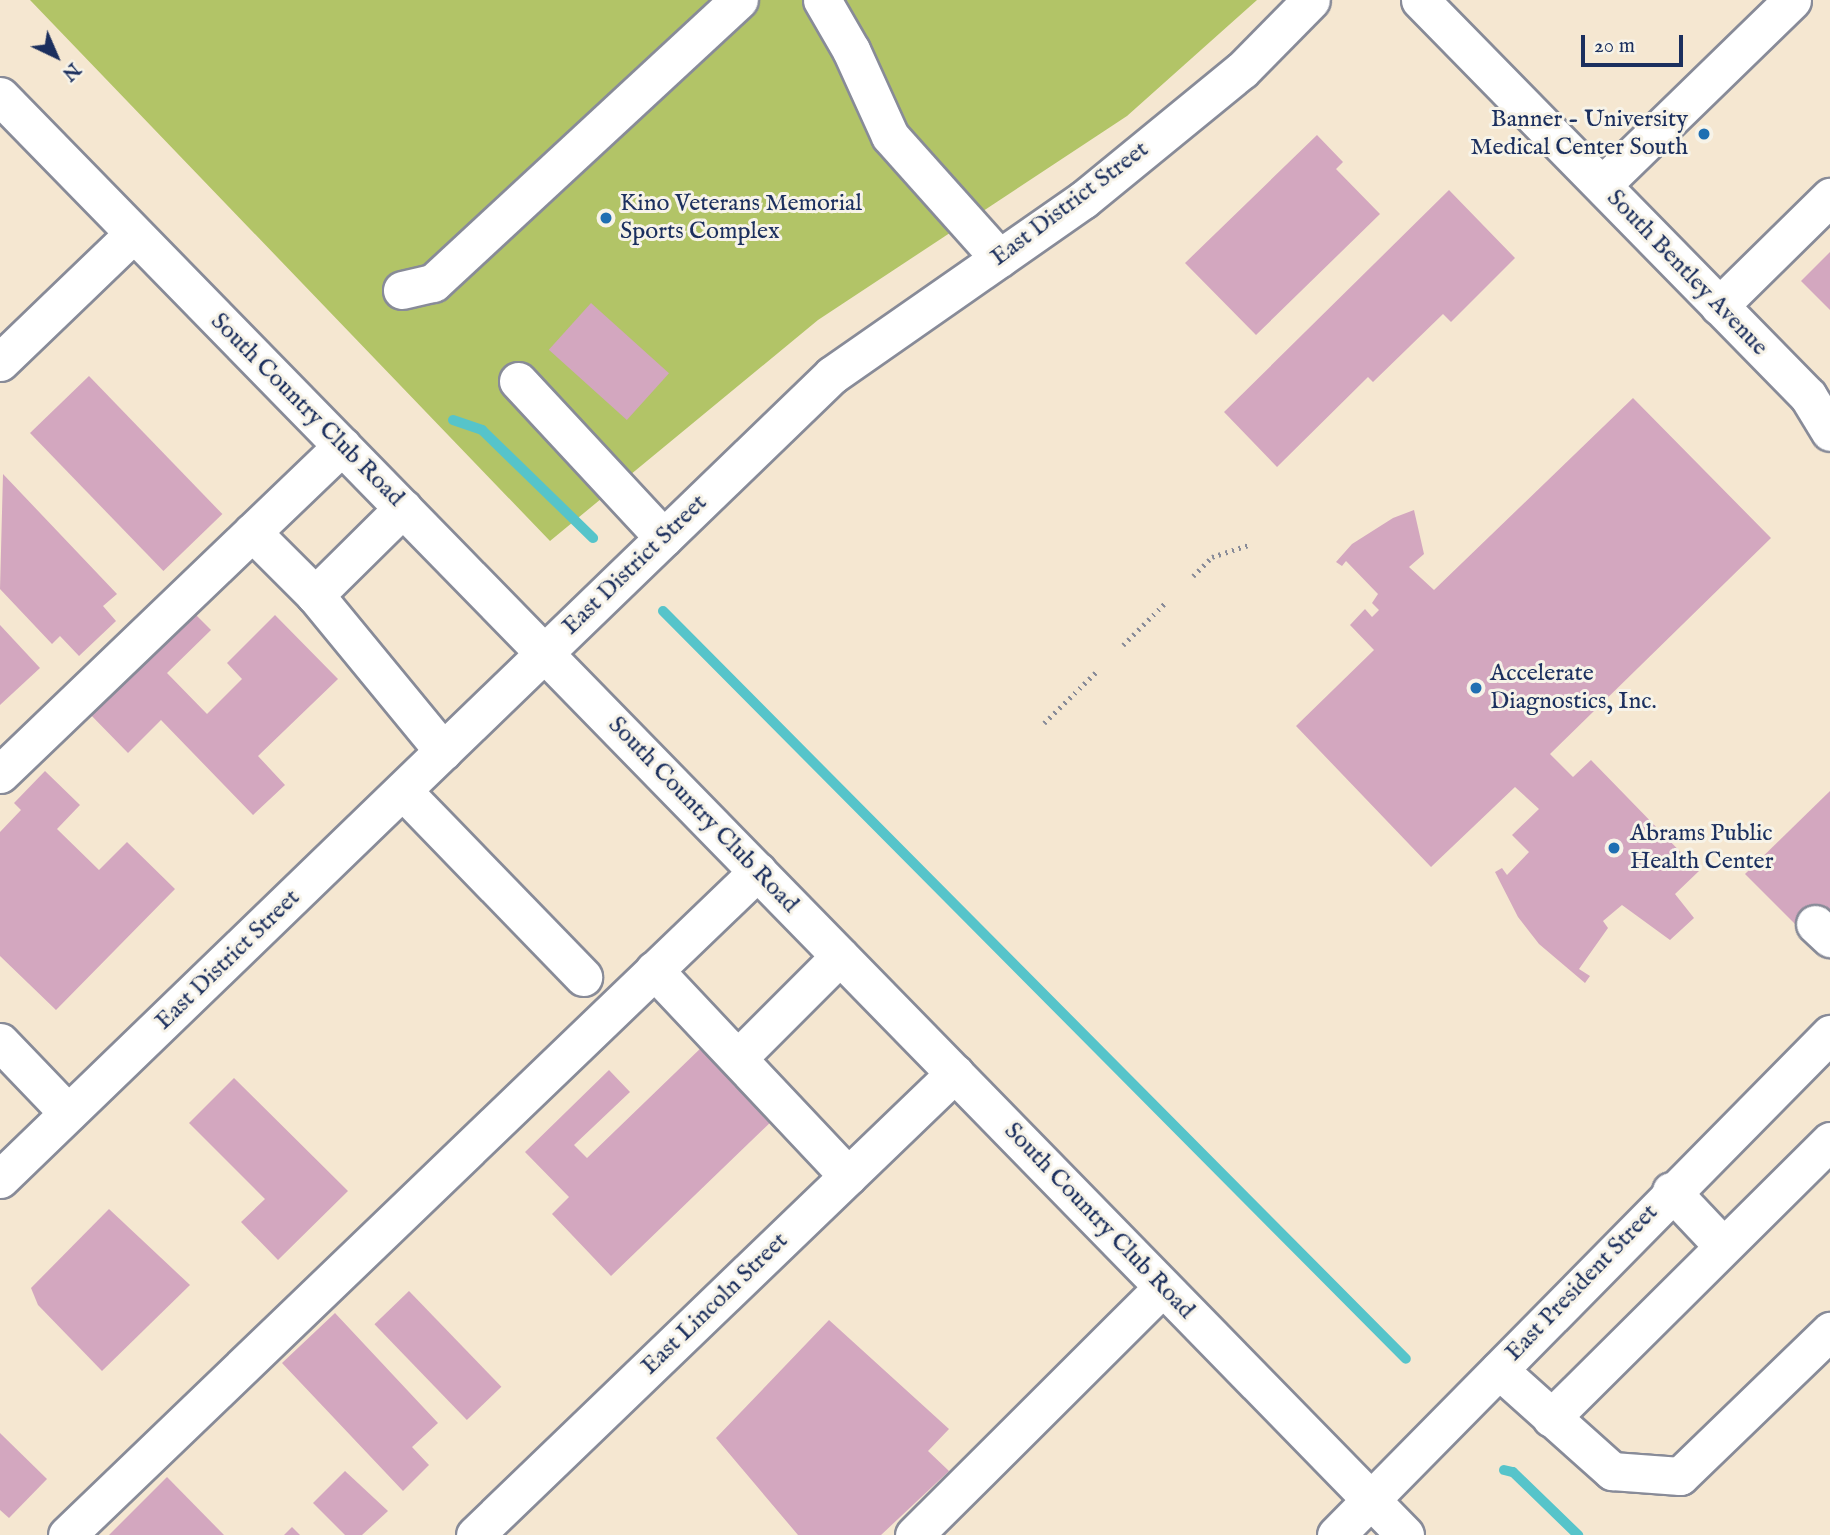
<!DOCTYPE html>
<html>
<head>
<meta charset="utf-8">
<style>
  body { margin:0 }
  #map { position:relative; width:1830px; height:1535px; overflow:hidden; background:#f5e7d1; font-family:"IM FELL English",serif }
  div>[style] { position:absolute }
  .green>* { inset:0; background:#b2c467 }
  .stream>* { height:10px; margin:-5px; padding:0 5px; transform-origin:5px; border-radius:5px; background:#56c4ca }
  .building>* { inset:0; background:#d3a7bf; transform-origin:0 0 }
  .path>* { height:4.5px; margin-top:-2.25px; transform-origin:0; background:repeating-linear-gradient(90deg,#888b98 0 2px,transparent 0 7px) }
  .roads { filter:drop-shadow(2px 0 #888b98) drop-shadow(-2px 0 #888b98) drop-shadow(0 2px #888b98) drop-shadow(0 -2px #888b98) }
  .minor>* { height:37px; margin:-18.5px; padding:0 18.5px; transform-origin:18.5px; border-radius:18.5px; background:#fff }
  .dots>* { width:19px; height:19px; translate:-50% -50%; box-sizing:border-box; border:4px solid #f7f3e8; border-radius:50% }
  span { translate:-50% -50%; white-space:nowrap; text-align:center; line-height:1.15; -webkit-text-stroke:6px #f7f3e8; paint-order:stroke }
  .poi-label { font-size:24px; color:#1b2f5e }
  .right { translate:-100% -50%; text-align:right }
  .left { translate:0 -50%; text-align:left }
  .street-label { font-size:24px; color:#1b2f5e }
  .north { position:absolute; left:21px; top:21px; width:70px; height:70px; -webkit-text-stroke:5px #f7f3e8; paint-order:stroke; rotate:136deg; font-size:19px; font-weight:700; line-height:28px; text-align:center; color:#1b2f5e }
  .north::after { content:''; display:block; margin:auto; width:24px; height:32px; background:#1b2f5e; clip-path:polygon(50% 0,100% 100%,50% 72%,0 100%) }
  .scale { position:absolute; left:1581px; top:35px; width:102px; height:32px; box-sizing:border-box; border:4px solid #1b2f5e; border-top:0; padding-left:9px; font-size:21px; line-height:24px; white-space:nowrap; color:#1b2f5e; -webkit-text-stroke:5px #f7f3e8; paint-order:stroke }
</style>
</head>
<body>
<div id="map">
  <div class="green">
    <div style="clip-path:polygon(30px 0,1257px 0,1127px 116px,818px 320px,550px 541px)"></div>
  </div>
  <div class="stream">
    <div style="left:453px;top:420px;width:31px;rotate:19deg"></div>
    <div style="left:482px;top:430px;width:155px;rotate:44.2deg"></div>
    <div style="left:663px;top:611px;width:1054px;rotate:45.19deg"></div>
    <div style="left:1504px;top:1470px;width:9px;rotate:13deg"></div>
    <div style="left:1513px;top:1472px;width:91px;rotate:44.1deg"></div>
  </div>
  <div class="building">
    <div style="clip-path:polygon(1317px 135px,1343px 162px,1336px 169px,1380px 214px,1256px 335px,1185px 263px)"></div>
    <div style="clip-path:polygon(1449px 190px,1515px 258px,1451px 322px,1443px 314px,1373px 382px,1368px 377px,1277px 467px,1224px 412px)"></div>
    <div style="clip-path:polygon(1830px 252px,1830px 310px,1801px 281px)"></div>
    <div style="left:591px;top:303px;width:105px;height:63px;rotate:42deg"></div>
    <div style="left:89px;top:376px;width:192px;height:82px;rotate:46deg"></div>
    <div style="clip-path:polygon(1633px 398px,1771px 538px,1550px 754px,1573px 777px,1591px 760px,1699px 871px,1675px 894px,1694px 918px,1670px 940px,1622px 905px,1603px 921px,1608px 928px,1579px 969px,1590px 976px,1585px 983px,1539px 944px,1518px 917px,1495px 872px,1502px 868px,1507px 875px,1529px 852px,1512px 835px,1539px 809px,1515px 787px,1431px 867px,1296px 726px,1374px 650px,1350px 625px,1365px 609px,1372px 617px,1379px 610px,1372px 603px,1378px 594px,1346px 561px,1342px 566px,1336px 562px,1352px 544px,1393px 518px,1414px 510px,1424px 554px,1409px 567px,1434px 590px)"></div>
    <div style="clip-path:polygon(3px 474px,117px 594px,103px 606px,116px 621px,79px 656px,60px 636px,52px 644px,0 589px)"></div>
    <div style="clip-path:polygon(190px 609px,211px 630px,167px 673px,207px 714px,242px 679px,227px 663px,275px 615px,338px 679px,258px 756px,285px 785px,253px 815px,161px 720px,128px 753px,86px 710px)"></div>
    <div style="clip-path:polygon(0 625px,40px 668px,0 705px)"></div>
    <div style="clip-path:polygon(45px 771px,80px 805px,57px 829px,99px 870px,127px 842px,175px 889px,56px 1010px,0 956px,0 832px,21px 810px,14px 803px)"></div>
    <div style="clip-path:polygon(1830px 791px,1830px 910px,1805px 934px,1745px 874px)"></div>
    <div style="clip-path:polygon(704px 1045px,775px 1118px,611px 1276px,552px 1214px,569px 1197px,525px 1152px,609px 1070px,630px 1092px,574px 1145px,587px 1158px)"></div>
    <div style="clip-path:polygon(234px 1078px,348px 1191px,278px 1260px,241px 1222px,265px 1199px,189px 1123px)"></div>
    <div style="clip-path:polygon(109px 1209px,190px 1285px,102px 1371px,38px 1305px,31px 1288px)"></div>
    <div style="left:409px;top:1291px;width:133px;height:48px;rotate:46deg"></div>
    <div style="clip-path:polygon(335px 1313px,438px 1423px,412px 1447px,429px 1465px,403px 1491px,282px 1363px)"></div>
    <div style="clip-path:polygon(829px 1320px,949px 1429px,928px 1451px,949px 1471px,881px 1535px,798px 1535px,716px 1438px)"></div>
    <div style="clip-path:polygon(0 1433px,47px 1479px,9px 1518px,0 1510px)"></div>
    <div style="clip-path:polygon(345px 1471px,388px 1511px,362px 1535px,345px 1535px,313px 1503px)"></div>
    <div style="clip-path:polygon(167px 1477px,224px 1535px,109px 1535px)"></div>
    <div style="clip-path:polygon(292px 1527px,300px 1535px,284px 1535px)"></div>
  </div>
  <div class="path">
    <div style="left:1193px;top:576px;width:27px;rotate:-45deg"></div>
    <div style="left:1212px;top:557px;width:38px;rotate:-18deg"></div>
    <div style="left:1123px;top:645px;width:59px;rotate:-45deg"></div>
    <div style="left:1044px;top:723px;width:73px;rotate:-44.4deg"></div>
  </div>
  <div class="roads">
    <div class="minor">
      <div style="left:822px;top:0;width:58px;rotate:59.9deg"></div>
      <div style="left:851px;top:50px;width:94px;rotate:65.6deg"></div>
      <div style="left:890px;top:136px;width:164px;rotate:48.2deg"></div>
      <div style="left:1420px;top:0;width:554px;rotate:45.58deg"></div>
      <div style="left:1808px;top:396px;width:42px;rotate:58.6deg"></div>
      <div style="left:0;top:96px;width:2011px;rotate:45.68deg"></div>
      <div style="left:1602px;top:185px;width:265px;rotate:-44.2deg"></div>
      <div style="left:402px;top:290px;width:32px;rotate:-13deg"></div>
      <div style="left:433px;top:283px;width:417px;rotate:-42.8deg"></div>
      <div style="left:1719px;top:306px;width:156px;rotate:-44.5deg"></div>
      <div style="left:0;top:362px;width:185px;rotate:-43.9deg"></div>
      <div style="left:518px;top:381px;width:214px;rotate:47.1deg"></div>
      <div style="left:403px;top:508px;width:124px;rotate:135.3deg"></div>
      <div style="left:315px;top:595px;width:202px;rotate:50.6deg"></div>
      <div style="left:252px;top:532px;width:89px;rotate:45deg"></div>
      <div style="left:0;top:774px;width:474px;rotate:-43.8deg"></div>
      <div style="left:403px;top:791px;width:259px;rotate:45.9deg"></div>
      <div style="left:1815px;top:924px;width:21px;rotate:43deg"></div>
      <div style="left:654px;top:970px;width:283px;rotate:46.7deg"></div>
      <div style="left:0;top:1042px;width:98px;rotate:46.2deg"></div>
      <div style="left:738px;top:1058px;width:144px;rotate:-45deg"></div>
      <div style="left:0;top:1179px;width:1157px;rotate:-44.02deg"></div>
      <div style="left:832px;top:375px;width:306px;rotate:-34.9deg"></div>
      <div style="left:1083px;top:200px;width:205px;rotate:-39.3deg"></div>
      <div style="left:1242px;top:70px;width:98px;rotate:-45.4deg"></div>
      <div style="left:1671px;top:1191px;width:74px;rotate:46.6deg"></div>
      <div style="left:1499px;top:1370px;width:152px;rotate:41.8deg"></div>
      <div style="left:1612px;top:1471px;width:68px;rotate:4.2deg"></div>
      <div style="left:1680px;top:1476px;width:209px;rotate:-44deg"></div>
      <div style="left:1551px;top:1418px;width:393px;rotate:-44.8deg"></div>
      <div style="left:67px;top:1535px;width:958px;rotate:-43.86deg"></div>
      <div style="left:475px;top:1535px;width:666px;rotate:-43.91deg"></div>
      <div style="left:914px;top:1535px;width:351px;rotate:-44.9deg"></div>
      <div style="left:1336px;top:1535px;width:704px;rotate:-45.4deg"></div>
    </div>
  </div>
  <div class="dots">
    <div style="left:1704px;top:134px;background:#1f6fb2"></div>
    <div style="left:606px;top:218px;background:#1f6fb2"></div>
    <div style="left:1476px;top:688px;background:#1f6fb2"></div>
    <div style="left:1614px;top:848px;background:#1f6fb2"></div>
  </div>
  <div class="poi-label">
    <span class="right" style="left:1688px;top:134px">Banner - University<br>Medical Center South</span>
    <span class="left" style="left:620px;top:218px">Kino Veterans Memorial<br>Sports Complex</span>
    <span class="left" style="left:1490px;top:688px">Accelerate<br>Diagnostics, Inc.</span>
    <span class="left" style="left:1630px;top:848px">Abrams Public<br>Health Center</span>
  </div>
  <div class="street-label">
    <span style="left:1070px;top:204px;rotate:-37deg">East District Street</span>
    <span style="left:1687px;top:273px;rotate:46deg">South Bentley Avenue</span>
    <span style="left:307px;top:410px;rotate:45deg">South Country Club Road</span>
    <span style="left:635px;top:565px;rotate:-44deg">East District Street</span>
    <span style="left:703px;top:815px;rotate:46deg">South Country Club Road</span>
    <span style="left:228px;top:960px;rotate:-44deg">East District Street</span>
    <span style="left:1099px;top:1221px;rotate:46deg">South Country Club Road</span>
    <span style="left:1582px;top:1283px;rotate:-46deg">East President Street</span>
    <span style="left:715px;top:1304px;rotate:-44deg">East Lincoln Street</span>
  </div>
  <div class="north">N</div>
  <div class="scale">20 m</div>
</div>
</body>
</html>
